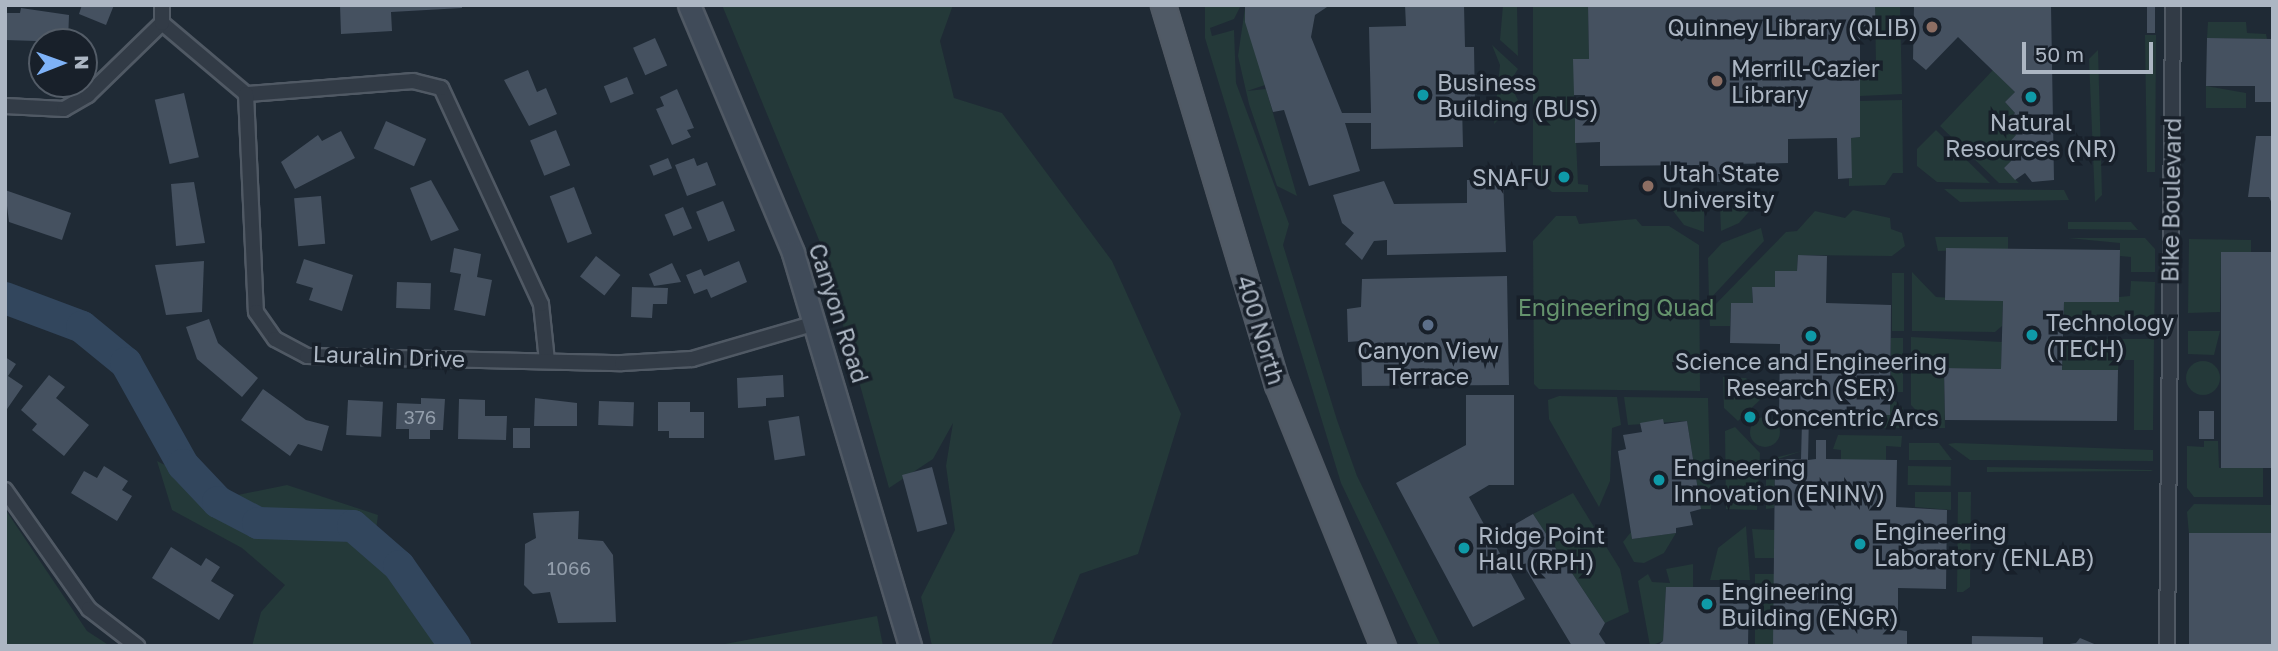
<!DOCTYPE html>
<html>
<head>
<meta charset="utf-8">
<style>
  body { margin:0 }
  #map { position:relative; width:2278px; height:651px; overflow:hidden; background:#1f2a35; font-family:"Golos Text",sans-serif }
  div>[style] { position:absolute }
  .green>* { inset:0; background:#243939; transform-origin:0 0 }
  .round { border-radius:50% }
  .river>* { height:32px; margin:-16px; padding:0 16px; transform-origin:16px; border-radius:16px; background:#32465d }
  .building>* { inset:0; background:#455160; transform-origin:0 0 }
  .roads { filter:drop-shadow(2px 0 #505964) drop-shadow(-2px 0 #505964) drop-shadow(0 2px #505964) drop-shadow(0 -2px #505964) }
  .street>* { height:14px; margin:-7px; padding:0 7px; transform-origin:7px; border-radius:7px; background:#323b46 }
  .secondary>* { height:21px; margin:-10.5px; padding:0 10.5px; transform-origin:10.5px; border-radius:10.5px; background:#404b59 }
  .primary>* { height:23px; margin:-11.5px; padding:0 11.5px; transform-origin:11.5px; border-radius:11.5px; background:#505a66 }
  .dots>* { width:19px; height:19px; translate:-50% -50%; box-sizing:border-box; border:4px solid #18202a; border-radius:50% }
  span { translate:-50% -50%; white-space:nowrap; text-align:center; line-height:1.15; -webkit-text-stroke:7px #18202a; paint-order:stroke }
  .number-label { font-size:19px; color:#929daa }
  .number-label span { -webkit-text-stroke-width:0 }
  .poi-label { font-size:23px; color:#acb6c3 }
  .right { translate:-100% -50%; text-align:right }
  .left { translate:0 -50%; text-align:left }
  .street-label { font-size:23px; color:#acb6c3 }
  .park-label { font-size:23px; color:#65936d }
  .frame { position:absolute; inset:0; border:7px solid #acb6c3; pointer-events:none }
  .north { position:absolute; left:28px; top:28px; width:70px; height:70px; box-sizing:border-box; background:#18202a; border:2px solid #535c67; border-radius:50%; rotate:89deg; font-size:19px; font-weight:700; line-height:28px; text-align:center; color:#acb6c3 }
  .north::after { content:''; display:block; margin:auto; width:24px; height:32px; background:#7eb2f7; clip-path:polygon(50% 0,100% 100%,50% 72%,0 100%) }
  .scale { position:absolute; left:2022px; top:42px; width:131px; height:32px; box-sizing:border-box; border:4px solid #acb6c3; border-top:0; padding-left:9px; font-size:21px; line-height:24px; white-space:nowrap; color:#acb6c3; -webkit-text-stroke:5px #18202a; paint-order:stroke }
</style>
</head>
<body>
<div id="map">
  <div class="green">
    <div style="clip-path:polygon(722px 5px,953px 5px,940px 41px,954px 98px,1002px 113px,1112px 261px,1181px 414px,1138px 554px,1080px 574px,1051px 646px,932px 646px,921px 597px,955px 530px,946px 466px,953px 423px,933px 459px,889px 488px,819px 240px)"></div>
    <div style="clip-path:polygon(1205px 5px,1241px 5px,1234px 19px,1210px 28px,1212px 36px,1234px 30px,1236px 83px,1289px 224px,1283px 245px,1337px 420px,1357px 476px,1441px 646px,1419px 646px,1341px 483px,1205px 38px)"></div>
    <div style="clip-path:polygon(1503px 5px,1517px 5px,1518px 56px,1500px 40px)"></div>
    <div style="clip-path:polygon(1533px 5px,1588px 5px,1589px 59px,1574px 60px,1574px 112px,1533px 113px)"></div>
    <div style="clip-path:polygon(1875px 5px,1900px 5px,1902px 94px,1860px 96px,1860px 67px,1876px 66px)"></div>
    <div style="clip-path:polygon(1245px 8px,1265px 85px,1247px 91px,1266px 89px,1297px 196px,1277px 186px,1249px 104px,1238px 56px)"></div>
    <div style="clip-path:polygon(2208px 22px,2246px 22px,2247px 33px,2266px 34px,2267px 39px,2207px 38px)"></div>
    <div style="clip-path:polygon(2145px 35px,2156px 35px,2155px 172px,2147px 172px)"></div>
    <div style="clip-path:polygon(1492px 45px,1518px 69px,1509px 83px,1518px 100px,1494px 124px,1500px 65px)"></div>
    <div style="clip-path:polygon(2098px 50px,2102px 195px,2095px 202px,2089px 59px)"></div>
    <div style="clip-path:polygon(1993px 70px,2015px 92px,2005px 102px,2015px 113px,2005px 124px,2016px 135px,2005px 147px,2015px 157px,2004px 168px,2019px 183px,1999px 183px,1940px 126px)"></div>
    <div style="clip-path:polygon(2206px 86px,2246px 93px,2246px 108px,2206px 108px)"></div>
    <div style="clip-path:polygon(1902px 100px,1903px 173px,1893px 173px,1885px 185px,1849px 186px,1849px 138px,1860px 137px,1860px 101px)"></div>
    <div style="clip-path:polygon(1575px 118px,1578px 184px,1588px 185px,1588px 192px,1552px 192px,1533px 177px,1533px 119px)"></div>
    <div style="clip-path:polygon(1936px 130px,1990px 183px,1937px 182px,1917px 166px,1917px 149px)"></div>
    <div style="clip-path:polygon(1944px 189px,2064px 190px,2069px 200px,1960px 202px)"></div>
    <div style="clip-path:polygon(1755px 205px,1739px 223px,1721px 231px,1720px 206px)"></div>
    <div style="clip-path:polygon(1704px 206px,1704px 232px,1684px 225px,1670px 207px)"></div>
    <div style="clip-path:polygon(1853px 210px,1890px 218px,1891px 229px,1902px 233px,1905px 246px,1892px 256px,1798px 255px,1797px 271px,1775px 287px,1752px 288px,1753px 303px,1731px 303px,1730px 326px,1710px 326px,1709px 311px,1786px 232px,1797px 231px,1815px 211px,1845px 218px)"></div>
    <div style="clip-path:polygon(1556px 216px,1576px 216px,1579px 224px,1636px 219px,1642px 226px,1669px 226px,1699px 245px,1700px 391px,1539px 389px,1534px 384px,1533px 241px)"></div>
    <div style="clip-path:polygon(2068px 222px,2131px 222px,2138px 230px,2068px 229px)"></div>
    <div style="clip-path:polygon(1761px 228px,1764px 241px,1709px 300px,1708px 258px,1722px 243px)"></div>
    <div style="clip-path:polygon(1935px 237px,2008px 237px,2008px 249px,1938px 251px)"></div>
    <div style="clip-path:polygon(2068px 238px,2145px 238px,2155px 249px,2155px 272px,2131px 272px,2131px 257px,2120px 256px,2120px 243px)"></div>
    <div style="clip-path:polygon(2189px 239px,2251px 240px,2251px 252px,2221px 252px,2220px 312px,2188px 313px)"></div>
    <div style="clip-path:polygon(1912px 272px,1936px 297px,2003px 301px,2002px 326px,1995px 332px,1912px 331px)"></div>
    <div style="left:1892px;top:273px;width:12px;height:58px"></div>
    <div style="clip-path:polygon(2131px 281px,2155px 282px,2154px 333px,2063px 330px,2064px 302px,2130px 296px)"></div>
    <div style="clip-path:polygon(2188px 331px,2220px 331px,2214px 355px,2188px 354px)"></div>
    <div style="clip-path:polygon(1911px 337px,2002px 342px,2001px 369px,1944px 368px,1945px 428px,1933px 428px,1911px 405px)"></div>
    <div style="left:1891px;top:338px;width:12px;height:54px"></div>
    <div style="clip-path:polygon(2070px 339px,2154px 339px,2153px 430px,2134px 430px,2134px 360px,2119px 360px,2118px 370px,2062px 370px,2063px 342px)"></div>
    <div class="round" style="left:2186px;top:361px;width:34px;height:34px"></div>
    <div style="clip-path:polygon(1723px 377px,1746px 378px,1763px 397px,1738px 421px,1724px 408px)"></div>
    <div style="clip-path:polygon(1559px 396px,1617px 397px,1621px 425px,1612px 428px,1610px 481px,1599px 507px,1549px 419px,1548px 400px)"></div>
    <div style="clip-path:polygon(1624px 397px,1708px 398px,1711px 509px,1701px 509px,1687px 421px,1628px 425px)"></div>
    <div style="clip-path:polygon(1890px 397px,1903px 408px,1902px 428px,1787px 427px,1779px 416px,1802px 421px,1802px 415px,1890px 415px)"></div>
    <div class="round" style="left:1750px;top:417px;width:30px;height:30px"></div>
    <div style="clip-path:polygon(1735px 427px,1760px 453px,1757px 510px,1726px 509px,1725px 431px)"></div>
    <div style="clip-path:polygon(1838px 435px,1902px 436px,1901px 447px,1886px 446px,1886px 460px,1841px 460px,1841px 450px,1833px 449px)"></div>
    <div style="clip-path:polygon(2204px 441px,2218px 441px,2219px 468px,2263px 468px,2263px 497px,2194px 497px,2187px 488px,2187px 446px,2204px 447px)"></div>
    <div style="clip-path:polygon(1909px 443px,1939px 443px,1952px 460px,1909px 460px)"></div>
    <div style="clip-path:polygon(1955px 443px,2153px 450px,2153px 461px,1970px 460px,1948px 444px)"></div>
    <div style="clip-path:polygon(1802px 451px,1775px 460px,1774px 508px,1766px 509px,1766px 460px)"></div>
    <div style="clip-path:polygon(157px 461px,228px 497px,287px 485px,378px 515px,373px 554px,443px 646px,252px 646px,261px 612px,285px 585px,242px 548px,172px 510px)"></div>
    <div style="left:1908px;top:466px;width:43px;height:19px;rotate:1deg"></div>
    <div style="clip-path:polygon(1987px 467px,2151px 470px,2153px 471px,1987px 472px)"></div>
    <div style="clip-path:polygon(1915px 492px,1951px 492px,1951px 510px,1915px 507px)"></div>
    <div style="clip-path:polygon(1958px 492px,1971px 492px,1970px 587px,1963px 592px,1957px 592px)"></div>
    <div style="clip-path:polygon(1573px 493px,1620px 569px,1629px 612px,1605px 623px,1533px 514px)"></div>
    <div style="clip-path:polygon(2194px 504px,2273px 505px,2273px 533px,2189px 534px,2187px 512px)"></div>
    <div style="clip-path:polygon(5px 509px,87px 631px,110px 646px,5px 646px)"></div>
    <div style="clip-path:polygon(1746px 526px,1750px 580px,1710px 580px,1718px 548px)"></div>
    <div style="clip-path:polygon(1752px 529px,1775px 530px,1774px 558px,1755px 558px)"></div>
    <div style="clip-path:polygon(1631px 532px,1632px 539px,1676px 533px,1664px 553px,1644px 563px,1634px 562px,1623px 542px)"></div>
    <div style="clip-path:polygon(1693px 564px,1693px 587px,1666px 587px,1663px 641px,1650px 646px,1638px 581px,1648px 574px,1652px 582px,1670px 583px,1666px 569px)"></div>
    <div style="left:1755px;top:574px;width:19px;height:72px"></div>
    <div style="clip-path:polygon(877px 616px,883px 646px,714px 646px)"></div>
  </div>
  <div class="river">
    <div style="left:5px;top:298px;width:82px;rotate:20.6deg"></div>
    <div style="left:82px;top:327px;width:57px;rotate:39.3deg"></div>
    <div style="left:126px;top:363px;width:117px;rotate:60.8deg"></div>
    <div style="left:183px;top:465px;width:51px;rotate:46.6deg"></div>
    <div style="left:218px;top:502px;width:45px;rotate:27.7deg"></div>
    <div style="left:258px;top:523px;width:95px;rotate:1.8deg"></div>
    <div style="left:353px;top:526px;width:61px;rotate:41deg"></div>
    <div style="left:399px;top:566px;width:98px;rotate:55deg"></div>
  </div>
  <div class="building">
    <div style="clip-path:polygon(82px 5px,114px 5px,106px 25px,79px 14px)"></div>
    <div style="clip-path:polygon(340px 5px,462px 5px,462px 8px,391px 12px,392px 31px,341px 34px)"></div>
    <div style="clip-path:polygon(1245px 5px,1330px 5px,1315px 15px,1311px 37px,1342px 113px,1371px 113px,1369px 27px,1406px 26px,1405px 5px,1464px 5px,1465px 47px,1474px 47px,1475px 104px,1462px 104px,1463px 147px,1371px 149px,1371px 123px,1345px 123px,1360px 171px,1309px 186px,1284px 110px,1273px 112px,1245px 22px)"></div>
    <div style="clip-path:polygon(1588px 5px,1875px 5px,1876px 37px,1860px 37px,1860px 137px,1851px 138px,1852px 178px,1838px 179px,1837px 138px,1788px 139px,1788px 163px,1725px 164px,1725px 170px,1740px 170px,1740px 182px,1684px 182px,1683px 171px,1699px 171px,1699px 165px,1600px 166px,1600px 142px,1575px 143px,1575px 118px,1586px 117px,1585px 95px,1574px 95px,1573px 59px,1589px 59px)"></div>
    <div style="clip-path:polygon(1914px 5px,2051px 5px,2054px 180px,2032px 182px,2025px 173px,2015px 180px,2004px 168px,2015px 157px,2005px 147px,2016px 135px,2005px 124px,2015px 113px,2005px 102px,2015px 92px,1958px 37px,1926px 70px,1913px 59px)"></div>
    <div style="left:2147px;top:5px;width:8px;height:28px"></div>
    <div style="clip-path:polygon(21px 8px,69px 15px,68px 42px,5px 40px,5px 13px,20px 13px)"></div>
    <div style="left:655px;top:38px;width:30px;height:24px;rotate:66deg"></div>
    <div style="clip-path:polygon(2207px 38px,2273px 39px,2273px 102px,2255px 102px,2255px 86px,2206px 86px)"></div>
    <div style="clip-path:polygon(528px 70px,537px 92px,546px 88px,557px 114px,529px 126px,504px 80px)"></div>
    <div style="left:627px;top:77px;width:18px;height:25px;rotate:68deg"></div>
    <div style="clip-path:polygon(677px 89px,694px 128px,687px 130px,691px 137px,672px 145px,656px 109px,664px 106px,660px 97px)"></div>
    <div style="left:184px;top:93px;width:66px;height:30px;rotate:77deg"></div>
    <div style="left:386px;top:121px;width:44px;height:30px;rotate:24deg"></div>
    <div style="left:556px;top:130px;width:38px;height:28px;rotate:68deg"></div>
    <div style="clip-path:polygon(341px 131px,355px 158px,295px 189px,281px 162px,318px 135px,322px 141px)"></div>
    <div style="clip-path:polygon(2256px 136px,2273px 136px,2273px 206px,2269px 197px,2248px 197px)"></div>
    <div style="left:668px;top:158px;width:11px;height:20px;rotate:68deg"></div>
    <div style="clip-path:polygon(694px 158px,697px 166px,707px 162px,716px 185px,687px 196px,675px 165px)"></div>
    <div style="clip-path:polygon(1503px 179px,1506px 252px,1387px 255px,1387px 240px,1374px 241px,1362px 260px,1345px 244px,1354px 233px,1342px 223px,1333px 195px,1384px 181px,1394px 204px,1467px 203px,1467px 180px)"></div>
    <div style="clip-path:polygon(431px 180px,459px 230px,431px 241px,410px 188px)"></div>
    <div style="clip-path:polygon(194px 182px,205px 243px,176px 246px,171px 184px)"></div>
    <div style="left:574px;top:187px;width:50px;height:26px;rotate:69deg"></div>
    <div style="clip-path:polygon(5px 190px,71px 213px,62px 240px,9px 222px)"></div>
    <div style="left:321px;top:196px;width:48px;height:27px;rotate:85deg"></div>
    <div style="left:723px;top:201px;width:32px;height:29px;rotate:68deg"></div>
    <div style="left:683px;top:207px;width:23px;height:20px;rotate:67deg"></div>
    <div style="clip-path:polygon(454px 248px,481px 254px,477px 277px,492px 280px,485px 316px,454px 310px,461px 274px,450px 272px)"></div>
    <div style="clip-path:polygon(1946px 248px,2120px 250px,2119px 302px,2064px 302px,2062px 370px,2118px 370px,2117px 421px,1945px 420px,1944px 368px,2001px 369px,2003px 301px,1945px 300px)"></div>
    <div style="left:2221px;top:252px;width:52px;height:216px"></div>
    <div style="clip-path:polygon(1798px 255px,1827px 256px,1826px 303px,1891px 305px,1890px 415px,1809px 415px,1808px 460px,1816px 459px,1816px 440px,1826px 440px,1826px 459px,1897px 460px,1896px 507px,1947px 510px,1946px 589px,1898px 588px,1898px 630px,1907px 631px,1907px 646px,1773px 646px,1775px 459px,1801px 459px,1802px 421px,1779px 416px,1780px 344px,1730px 343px,1731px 303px,1753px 303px,1752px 287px,1775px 287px,1775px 271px,1797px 271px)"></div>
    <div style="left:596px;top:256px;width:31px;height:26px;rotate:38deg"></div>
    <div style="clip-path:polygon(304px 259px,353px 275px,342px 311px,309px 300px,313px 288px,296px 283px)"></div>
    <div style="clip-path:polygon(204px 261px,202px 312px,166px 315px,155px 265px)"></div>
    <div style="clip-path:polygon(739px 261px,747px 282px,711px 298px,707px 289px,694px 294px,686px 275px,701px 269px,704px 276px)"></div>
    <div style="clip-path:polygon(672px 263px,681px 282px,654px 286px,649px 274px)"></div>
    <div style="clip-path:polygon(1507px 276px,1509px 385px,1362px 386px,1361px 341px,1348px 342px,1347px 309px,1361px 307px,1362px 279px)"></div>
    <div style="left:397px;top:282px;width:34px;height:26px;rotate:2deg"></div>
    <div style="clip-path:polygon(632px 287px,668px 288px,667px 304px,653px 304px,652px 318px,631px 317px)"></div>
    <div style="clip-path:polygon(209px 319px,218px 343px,258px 378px,242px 397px,197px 359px,186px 327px)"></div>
    <div style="clip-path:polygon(5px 357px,16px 364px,8px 376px,23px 386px,5px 412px)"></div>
    <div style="clip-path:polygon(49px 375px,65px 387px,56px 398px,89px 425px,64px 456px,32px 430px,37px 424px,21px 410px)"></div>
    <div style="clip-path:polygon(783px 375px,784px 397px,766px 398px,766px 406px,738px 408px,737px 378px)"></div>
    <div style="clip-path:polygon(263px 389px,306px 420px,329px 426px,322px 451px,298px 444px,290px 456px,241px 420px)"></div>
    <div style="clip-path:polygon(1466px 395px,1514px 395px,1514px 485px,1489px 485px,1469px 497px,1525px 599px,1473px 627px,1396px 483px,1466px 445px)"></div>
    <div style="clip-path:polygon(421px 398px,445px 399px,443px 430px,430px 430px,430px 439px,409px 439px,409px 429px,396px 429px,397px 403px,421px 404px)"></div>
    <div style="clip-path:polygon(535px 398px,577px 403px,577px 426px,534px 426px)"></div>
    <div style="clip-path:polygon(459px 399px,485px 400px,485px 416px,507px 416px,506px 440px,458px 439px)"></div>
    <div style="left:348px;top:400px;width:35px;height:35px;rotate:3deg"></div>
    <div style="left:599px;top:401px;width:35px;height:24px;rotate:2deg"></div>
    <div style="clip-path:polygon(658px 402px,690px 402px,690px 412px,704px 412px,704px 438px,669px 438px,669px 431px,658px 431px)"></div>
    <div style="left:2214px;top:411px;width:28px;height:15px;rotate:90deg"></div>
    <div style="left:799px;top:416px;width:40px;height:31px;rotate:81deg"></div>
    <div style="clip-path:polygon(1663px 419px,1664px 424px,1687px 421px,1701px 509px,1690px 512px,1693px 525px,1676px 528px,1676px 533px,1632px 539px,1618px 451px,1626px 449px,1623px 435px,1642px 432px,1640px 423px)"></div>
    <div style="left:513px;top:428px;width:17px;height:20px"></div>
    <div style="clip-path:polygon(104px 466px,128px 481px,122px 490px,132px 496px,117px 521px,71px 493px,84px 471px,97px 478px)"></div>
    <div style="left:932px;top:467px;width:59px;height:31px;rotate:75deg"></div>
    <div style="clip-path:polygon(579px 511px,578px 539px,603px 541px,613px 555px,616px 622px,558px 623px,550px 592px,533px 594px,524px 585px,525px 544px,536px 538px,533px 513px)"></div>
    <div style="clip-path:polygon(1533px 514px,1605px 623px,1599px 634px,1607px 646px,1572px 646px,1503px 531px)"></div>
    <div style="left:2189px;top:533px;width:84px;height:113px"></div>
    <div style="clip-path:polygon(171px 547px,201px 566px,206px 558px,220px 567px,211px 581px,234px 595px,219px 620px,152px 578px)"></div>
    <div style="clip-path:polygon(1666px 587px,1749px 587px,1748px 646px,1657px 646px,1663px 641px)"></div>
    <div style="left:1972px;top:636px;width:71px;height:10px;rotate:1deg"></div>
    <div style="clip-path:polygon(2080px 638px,2099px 646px,2056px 646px,2076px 643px)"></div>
  </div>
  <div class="roads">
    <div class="street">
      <div style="left:162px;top:23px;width:110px;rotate:40.2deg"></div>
      <div style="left:5px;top:106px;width:59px;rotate:2.9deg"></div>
      <div style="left:64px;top:109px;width:28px;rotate:-30deg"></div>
      <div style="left:88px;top:95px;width:103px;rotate:-44.2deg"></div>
      <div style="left:162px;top:23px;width:18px;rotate:-90deg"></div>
      <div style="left:547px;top:361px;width:57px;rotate:-96deg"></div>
      <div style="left:541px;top:304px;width:238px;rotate:-114.8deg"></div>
      <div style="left:441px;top:88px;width:29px;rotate:-166deg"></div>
      <div style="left:413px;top:81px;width:168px;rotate:175.5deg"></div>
      <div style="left:246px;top:94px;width:218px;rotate:87.4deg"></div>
      <div style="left:256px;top:312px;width:33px;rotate:55deg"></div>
      <div style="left:275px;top:339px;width:36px;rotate:28deg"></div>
      <div style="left:307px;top:356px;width:315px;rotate:1.3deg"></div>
      <div style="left:622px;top:363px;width:70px;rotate:-3.3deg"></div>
      <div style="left:692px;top:359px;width:129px;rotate:-16.2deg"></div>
      <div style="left:5px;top:490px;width:146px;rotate:54.8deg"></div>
      <div style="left:89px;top:609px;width:61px;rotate:37.6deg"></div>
      <div style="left:2167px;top:646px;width:641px;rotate:-89.46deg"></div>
    </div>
    <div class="secondary">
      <div style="left:689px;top:5px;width:269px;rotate:67.2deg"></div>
      <div style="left:793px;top:253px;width:410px;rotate:73.4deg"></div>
    </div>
    <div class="primary">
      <div style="left:1163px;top:5px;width:396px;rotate:73.3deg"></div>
      <div style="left:1277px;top:384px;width:283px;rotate:68deg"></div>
    </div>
  </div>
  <div class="dots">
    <div style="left:1932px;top:27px;background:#8d6e63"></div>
    <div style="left:1717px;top:81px;background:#8d6e63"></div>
    <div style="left:1423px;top:95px;background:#0f9aa8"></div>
    <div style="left:2031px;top:97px;background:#0f9aa8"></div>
    <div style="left:1564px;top:177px;background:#0f9aa8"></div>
    <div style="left:1648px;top:186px;background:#8d6e63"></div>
    <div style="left:1428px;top:325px;background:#5c6f8a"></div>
    <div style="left:2032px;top:335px;background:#0f9aa8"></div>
    <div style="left:1811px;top:336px;background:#0f9aa8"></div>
    <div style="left:1750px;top:417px;background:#0f9aa8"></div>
    <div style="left:1659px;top:480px;background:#0f9aa8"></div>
    <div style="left:1860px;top:544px;background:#0f9aa8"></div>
    <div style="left:1464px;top:548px;background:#0f9aa8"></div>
    <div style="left:1707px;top:604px;background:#0f9aa8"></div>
  </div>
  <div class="number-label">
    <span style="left:420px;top:417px">376</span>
    <span style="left:569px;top:568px">1066</span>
  </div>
  <div class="poi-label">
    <span class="right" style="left:1918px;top:27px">Quinney Library (QLIB)</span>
    <span class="left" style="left:1731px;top:81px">Merrill-Cazier<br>Library</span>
    <span class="left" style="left:1437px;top:95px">Business<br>Building (BUS)</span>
    <span style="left:2031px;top:135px">Natural<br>Resources (NR)</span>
    <span class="left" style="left:1662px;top:186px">Utah State<br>University</span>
    <span class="right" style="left:1550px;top:177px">SNAFU</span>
    <span class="left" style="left:2046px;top:335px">Technology<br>(TECH)</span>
    <span style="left:1428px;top:363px">Canyon View<br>Terrace</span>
    <span style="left:1811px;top:374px">Science and Engineering<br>Research (SER)</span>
    <span class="left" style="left:1764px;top:417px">Concentric Arcs</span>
    <span class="left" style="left:1673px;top:480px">Engineering<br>Innovation (ENINV)</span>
    <span class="left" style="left:1874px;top:544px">Engineering<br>Laboratory (ENLAB)</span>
    <span class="left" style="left:1478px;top:548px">Ridge Point<br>Hall (RPH)</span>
    <span class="left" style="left:1721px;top:604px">Engineering<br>Building (ENGR)</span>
  </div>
  <div class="street-label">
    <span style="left:2171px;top:200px;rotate:-89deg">Bike Boulevard</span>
    <span style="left:839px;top:313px;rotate:72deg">Canyon Road</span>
    <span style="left:1261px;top:330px;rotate:73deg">400 North</span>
    <span style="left:389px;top:356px;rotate:2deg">Lauralin Drive</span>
  </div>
  <div class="park-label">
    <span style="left:1616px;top:307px">Engineering Quad</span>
  </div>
  <div class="frame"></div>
  <div class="north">N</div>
  <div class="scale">50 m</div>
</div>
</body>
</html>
